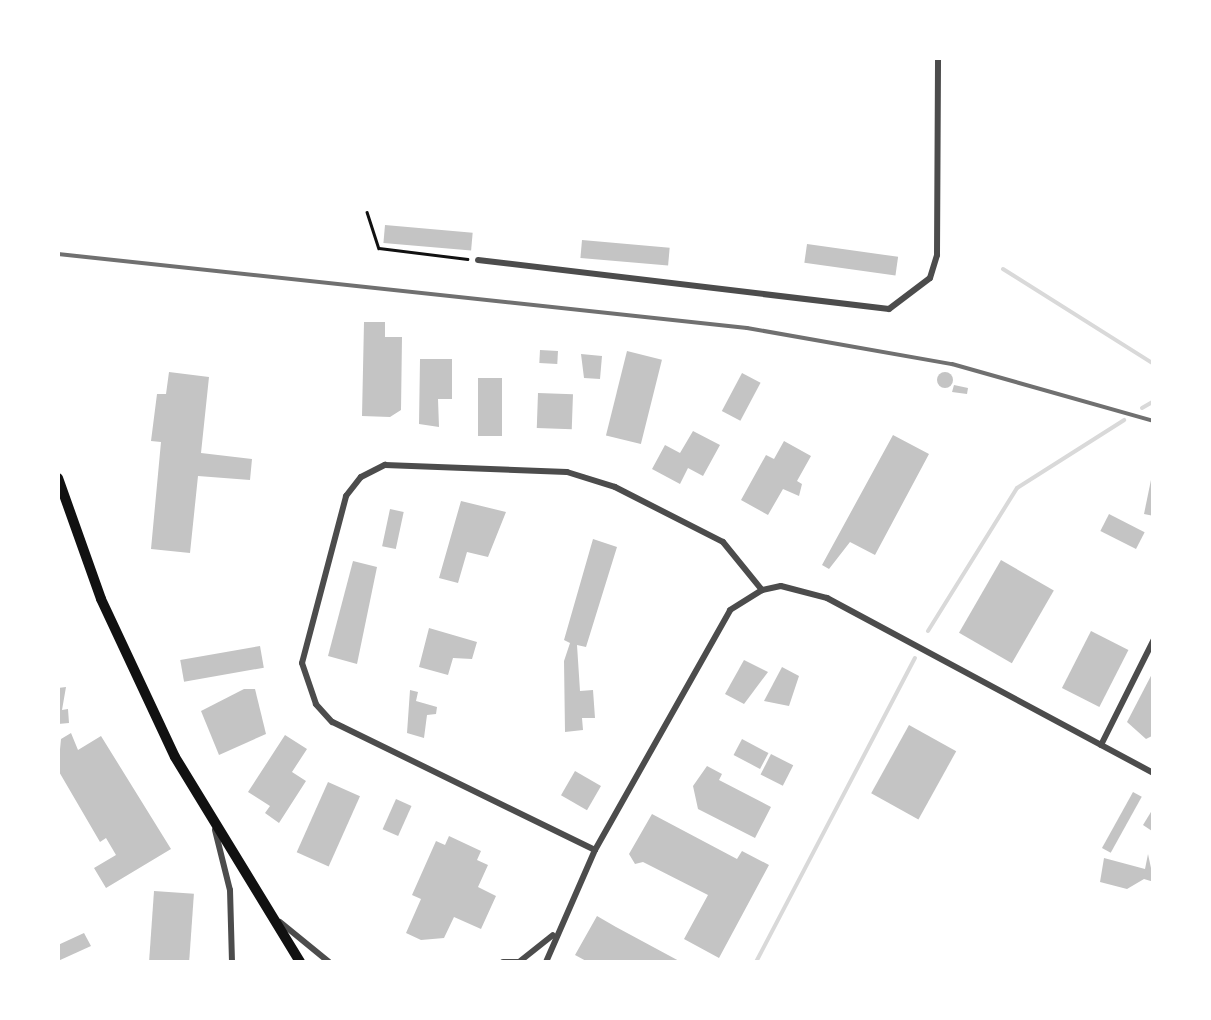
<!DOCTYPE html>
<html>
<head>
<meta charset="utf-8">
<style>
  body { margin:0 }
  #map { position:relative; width:1211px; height:1020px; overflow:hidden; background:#fff; font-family:"IBM Plex Sans",sans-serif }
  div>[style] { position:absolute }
  .stream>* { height:4px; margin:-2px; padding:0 2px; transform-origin:2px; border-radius:2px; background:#d9d9d9 }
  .building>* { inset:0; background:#c4c4c4; transform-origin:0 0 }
  .round { border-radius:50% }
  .path>* { height:2.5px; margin:-1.25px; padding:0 1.25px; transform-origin:1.25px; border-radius:1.25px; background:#111 }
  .minor>* { height:6px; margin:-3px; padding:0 3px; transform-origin:3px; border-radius:3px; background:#4c4c4c }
  .primary>* { height:10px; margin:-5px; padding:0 5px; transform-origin:5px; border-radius:5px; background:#111 }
  .rail>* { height:4px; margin:-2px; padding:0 2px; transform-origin:2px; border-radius:2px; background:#707070 }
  span { translate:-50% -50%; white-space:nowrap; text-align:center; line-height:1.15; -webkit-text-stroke:10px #fff; paint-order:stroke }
  .frame { position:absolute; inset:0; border:60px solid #fff; pointer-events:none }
</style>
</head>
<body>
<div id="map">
  <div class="stream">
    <div style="left:1003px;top:269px;width:178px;rotate:32.2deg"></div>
    <div style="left:1142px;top:408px;width:14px;rotate:-30deg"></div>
    <div style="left:928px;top:631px;width:168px;rotate:-58.1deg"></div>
    <div style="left:1017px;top:488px;width:127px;rotate:-32.4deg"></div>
    <div style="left:756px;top:962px;width:343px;rotate:-62.4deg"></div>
  </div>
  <div class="building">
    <div style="left:385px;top:225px;width:88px;height:18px;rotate:5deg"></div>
    <div style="left:582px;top:240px;width:88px;height:18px;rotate:5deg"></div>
    <div style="left:807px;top:244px;width:92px;height:19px;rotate:8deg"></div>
    <div style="clip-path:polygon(364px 322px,385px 322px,385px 337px,402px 337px,401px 410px,390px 417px,362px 416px)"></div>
    <div style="left:540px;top:350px;width:18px;height:13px;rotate:3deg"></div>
    <div style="left:627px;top:351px;width:36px;height:87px;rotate:14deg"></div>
    <div style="clip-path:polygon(581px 354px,602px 356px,600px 379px,584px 378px)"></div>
    <div style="clip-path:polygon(420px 359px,452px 359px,452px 399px,438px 399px,439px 427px,419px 424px)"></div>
    <div style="clip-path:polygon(169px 372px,209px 377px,201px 453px,252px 459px,250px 480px,198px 476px,190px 553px,151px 549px,161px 442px,151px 441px,157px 394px,166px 394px)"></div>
    <div class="round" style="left:937px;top:372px;width:16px;height:16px"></div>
    <div style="left:742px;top:373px;width:21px;height:43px;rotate:28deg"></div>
    <div style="left:478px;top:378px;width:24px;height:58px"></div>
    <div style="clip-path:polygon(954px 385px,968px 388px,967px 394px,952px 392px)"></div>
    <div style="left:538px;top:393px;width:35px;height:35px;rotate:2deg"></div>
    <div style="clip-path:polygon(693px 431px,720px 445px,703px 476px,688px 468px,680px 484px,652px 469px,665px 445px,680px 453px)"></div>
    <div style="clip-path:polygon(893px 435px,929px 454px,875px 555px,850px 542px,829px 569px,822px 565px)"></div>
    <div style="clip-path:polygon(784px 441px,811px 456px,797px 481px,802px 484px,799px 496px,783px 489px,768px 515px,741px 500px,766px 455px,774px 459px)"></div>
    <div style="clip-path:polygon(1152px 475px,1154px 475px,1154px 516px,1144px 514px)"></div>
    <div style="clip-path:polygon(461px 501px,506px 512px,488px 557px,467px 552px,458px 583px,439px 578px)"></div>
    <div style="left:390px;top:509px;width:14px;height:38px;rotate:12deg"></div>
    <div style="left:1109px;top:514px;width:40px;height:19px;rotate:27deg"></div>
    <div style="clip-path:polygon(593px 539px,617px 547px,586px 647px,577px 645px,580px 691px,593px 690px,595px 718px,582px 718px,583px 730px,565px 732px,564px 661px,570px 643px,564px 640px)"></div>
    <div style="left:1001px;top:560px;width:61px;height:84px;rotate:30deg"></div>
    <div style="clip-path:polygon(353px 561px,377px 567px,357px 664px,328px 656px)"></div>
    <div style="clip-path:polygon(429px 628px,477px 642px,472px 659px,453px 658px,448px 675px,419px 667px)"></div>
    <div style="left:1091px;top:631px;width:42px;height:64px;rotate:27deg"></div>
    <div style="left:260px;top:646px;width:22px;height:81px;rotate:80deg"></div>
    <div style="clip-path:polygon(744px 660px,768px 672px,744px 704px,725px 694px)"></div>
    <div style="clip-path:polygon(782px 667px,799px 676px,789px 706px,764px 701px)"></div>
    <div style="clip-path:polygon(1154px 670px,1154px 735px,1146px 739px,1127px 722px)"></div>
    <div style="clip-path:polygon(66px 687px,62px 710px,68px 709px,69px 723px,58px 724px,58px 688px)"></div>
    <div style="clip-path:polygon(244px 689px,255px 689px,266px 734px,219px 755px,201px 711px)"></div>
    <div style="clip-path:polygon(410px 690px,418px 692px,416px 701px,437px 707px,436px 714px,427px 715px,424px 738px,407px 733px)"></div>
    <div style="left:909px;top:725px;width:54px;height:78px;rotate:29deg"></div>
    <div style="clip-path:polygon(71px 733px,78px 750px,101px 736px,171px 849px,106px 888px,94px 868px,116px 855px,106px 838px,100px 842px,58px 770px,61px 739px)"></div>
    <div style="clip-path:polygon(285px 735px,307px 749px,292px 772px,306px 781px,279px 823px,265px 813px,270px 806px,248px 792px)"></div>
    <div style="left:742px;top:739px;width:30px;height:18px;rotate:28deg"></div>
    <div style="left:771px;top:754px;width:25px;height:23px;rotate:27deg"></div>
    <div style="clip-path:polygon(707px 766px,722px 774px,719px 780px,771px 807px,755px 838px,698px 809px,693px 786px)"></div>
    <div style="left:575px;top:771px;width:30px;height:28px;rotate:30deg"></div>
    <div style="left:328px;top:782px;width:35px;height:77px;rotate:24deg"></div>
    <div style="left:1133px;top:792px;width:10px;height:64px;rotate:29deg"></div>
    <div style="left:396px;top:799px;width:17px;height:33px;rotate:24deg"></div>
    <div style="clip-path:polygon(1154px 807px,1154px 828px,1152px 831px,1143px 825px)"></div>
    <div style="clip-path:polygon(652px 814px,737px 859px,742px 851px,769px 865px,719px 958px,684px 939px,708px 895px,643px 862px,635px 864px,629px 854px)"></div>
    <div style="clip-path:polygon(449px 836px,481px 851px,477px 860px,488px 865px,478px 887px,496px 896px,481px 929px,454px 917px,444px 938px,421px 940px,406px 933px,421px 899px,412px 895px,436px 841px,445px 845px)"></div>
    <div style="clip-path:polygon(1148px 854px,1154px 882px,1144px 879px,1127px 889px,1100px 882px,1104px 858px,1145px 869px)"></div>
    <div style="left:154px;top:891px;width:40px;height:71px;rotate:4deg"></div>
    <div style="clip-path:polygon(597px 916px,616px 927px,681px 962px,588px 962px,575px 955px)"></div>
    <div style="clip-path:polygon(84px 933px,91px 946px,58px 961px,58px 945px)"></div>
  </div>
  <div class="path">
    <div style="left:367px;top:212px;width:38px;rotate:72deg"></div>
    <div style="left:379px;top:248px;width:89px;rotate:7.1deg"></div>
  </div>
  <div class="minor">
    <div style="left:478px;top:260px;width:414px;rotate:6.8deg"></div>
    <div style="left:889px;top:309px;width:51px;rotate:-37.1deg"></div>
    <div style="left:930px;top:278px;width:24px;rotate:-73deg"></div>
    <div style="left:937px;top:255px;width:197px;rotate:-89.7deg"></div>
    <div style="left:1101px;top:745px;width:119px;rotate:-63.4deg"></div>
    <div style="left:215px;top:830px;width:62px;rotate:76deg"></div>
    <div style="left:230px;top:890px;width:72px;rotate:88.4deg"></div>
    <div style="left:595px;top:850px;width:292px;rotate:-154deg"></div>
    <div style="left:332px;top:722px;width:24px;rotate:-132deg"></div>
    <div style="left:316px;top:704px;width:43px;rotate:-108.9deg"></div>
    <div style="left:302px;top:663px;width:173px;rotate:-75.2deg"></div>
    <div style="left:346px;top:496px;width:24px;rotate:-52deg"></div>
    <div style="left:361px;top:477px;width:27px;rotate:-27deg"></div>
    <div style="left:385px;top:465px;width:182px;rotate:2.2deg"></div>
    <div style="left:567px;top:472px;width:50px;rotate:17.4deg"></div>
    <div style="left:615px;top:487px;width:121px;rotate:27deg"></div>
    <div style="left:723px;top:542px;width:62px;rotate:50.9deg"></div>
    <div style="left:280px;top:922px;width:63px;rotate:39.2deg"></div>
    <div style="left:503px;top:962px;width:16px"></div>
    <div style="left:519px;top:962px;width:43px;rotate:-38.5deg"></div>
    <div style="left:546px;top:962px;width:122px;rotate:-66.4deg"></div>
    <div style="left:595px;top:850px;width:275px;rotate:-60.6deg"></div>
    <div style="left:730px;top:610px;width:38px;rotate:-32deg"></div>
    <div style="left:762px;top:590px;width:19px;rotate:-12deg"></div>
    <div style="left:781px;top:586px;width:48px;rotate:14.6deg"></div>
    <div style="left:827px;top:598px;width:371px;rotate:28.2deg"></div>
  </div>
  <div class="primary">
    <div style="left:58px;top:478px;width:128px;rotate:70.4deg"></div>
    <div style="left:101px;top:599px;width:174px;rotate:64.9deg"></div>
    <div style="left:175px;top:757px;width:240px;rotate:58.6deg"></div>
  </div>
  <div class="rail">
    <div style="left:58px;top:254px;width:693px;rotate:6.13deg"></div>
    <div style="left:747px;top:328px;width:208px;rotate:10deg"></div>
    <div style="left:952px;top:364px;width:210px;rotate:15.8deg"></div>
  </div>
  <div class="frame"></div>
</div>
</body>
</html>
